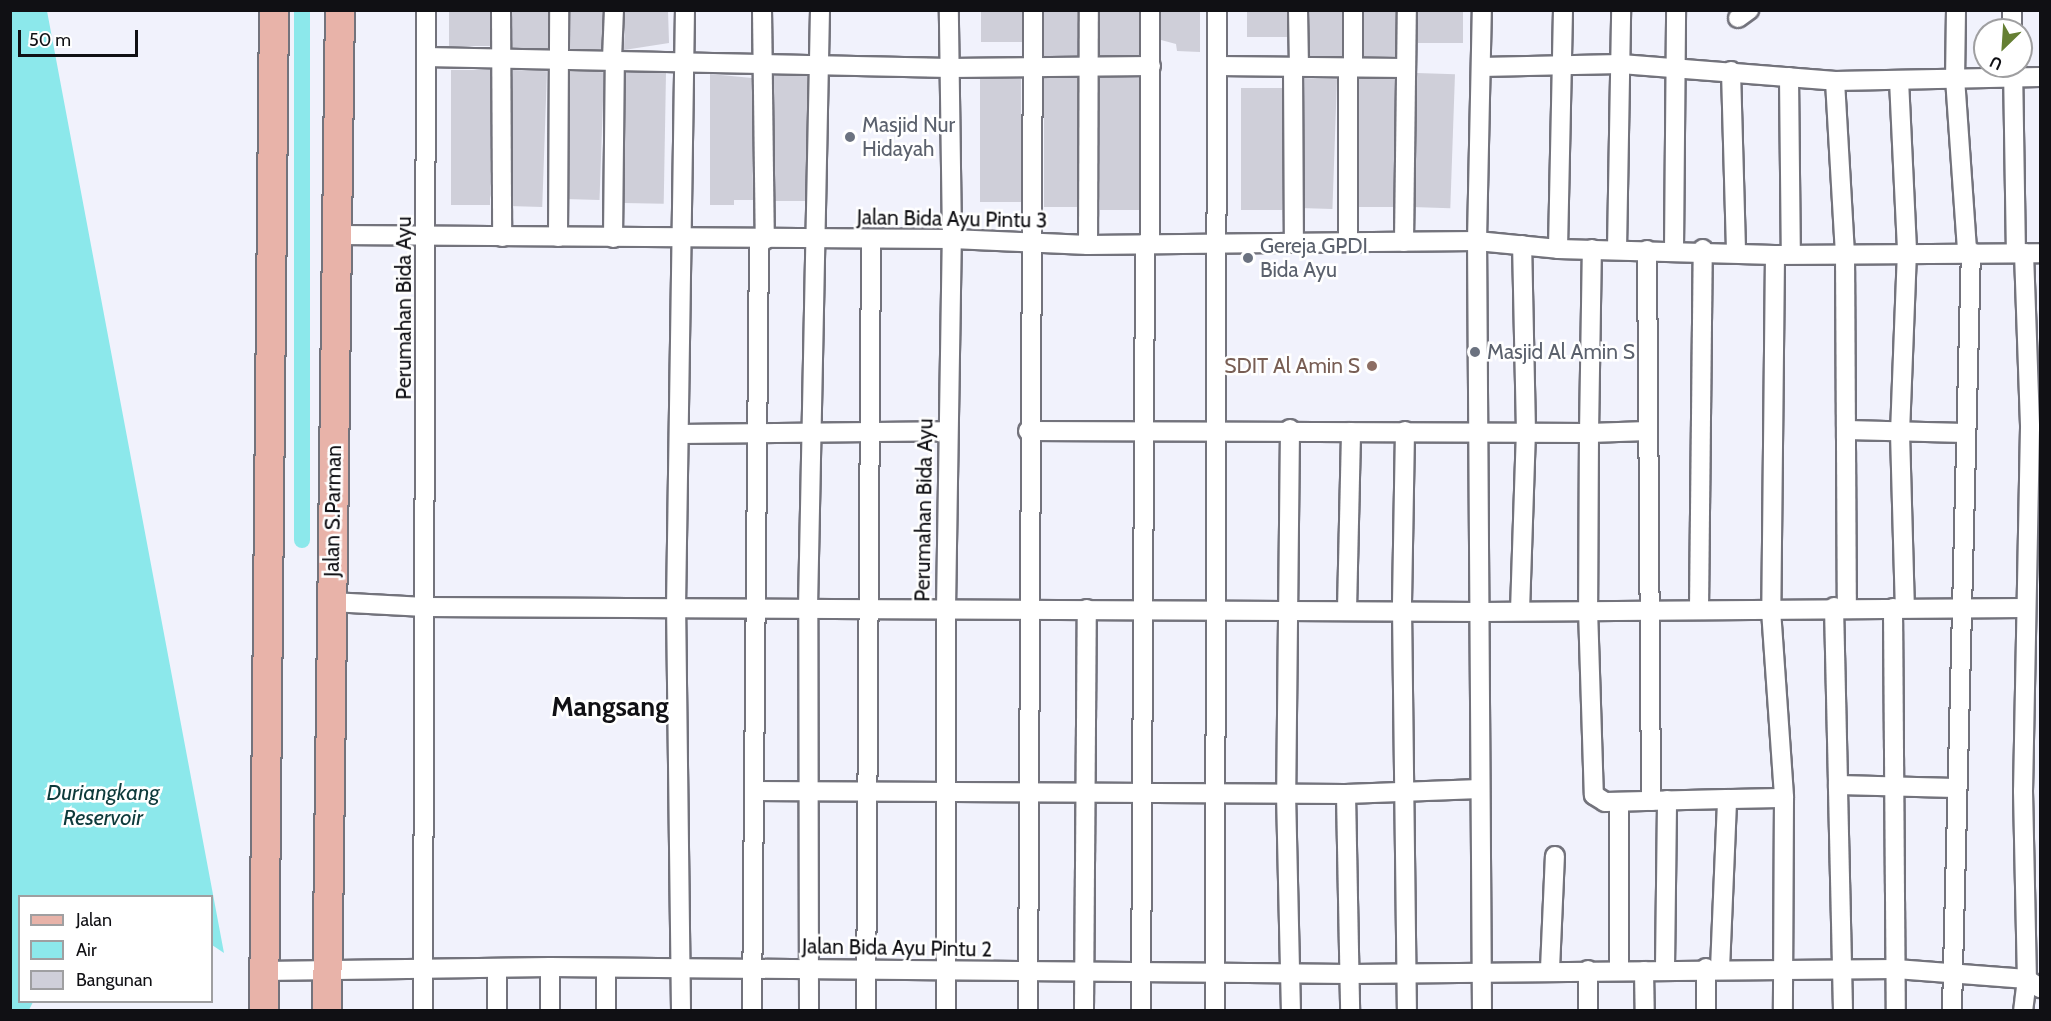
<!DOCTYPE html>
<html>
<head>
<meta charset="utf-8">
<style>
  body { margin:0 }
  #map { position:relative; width:2051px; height:1021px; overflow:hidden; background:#f1f2fc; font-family:Cabin,sans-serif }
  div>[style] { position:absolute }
  .water>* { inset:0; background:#8ce8eb }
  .canal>* { height:16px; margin:-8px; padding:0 8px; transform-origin:8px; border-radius:8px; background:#8ce8eb }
  .building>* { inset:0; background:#cfcfd9; transform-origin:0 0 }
  .roads { filter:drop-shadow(2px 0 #73737c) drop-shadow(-2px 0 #73737c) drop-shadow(0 2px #73737c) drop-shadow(0 -2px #73737c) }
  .street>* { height:18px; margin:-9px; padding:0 9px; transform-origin:9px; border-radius:9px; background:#fff }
  .primary>* { height:28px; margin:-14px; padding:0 14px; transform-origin:14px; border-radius:14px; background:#e8b3a9 }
  .dots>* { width:16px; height:16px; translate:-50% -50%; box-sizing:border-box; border:3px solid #fff; border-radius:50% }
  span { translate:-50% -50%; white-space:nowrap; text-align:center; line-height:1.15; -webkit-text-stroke:5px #fff; paint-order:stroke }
  .worship-label { font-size:21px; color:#5b616d }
  .left { translate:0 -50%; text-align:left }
  .street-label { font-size:21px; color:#101014 }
  .education-label { font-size:21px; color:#785e54 }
  .right { translate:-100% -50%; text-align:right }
  .water-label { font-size:22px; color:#0d3a3b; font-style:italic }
  .district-label { font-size:27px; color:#101014; font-weight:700 }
  .frame { position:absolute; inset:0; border:12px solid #101014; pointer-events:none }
  .legend { position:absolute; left:18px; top:895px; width:195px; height:108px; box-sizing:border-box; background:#fff; border:2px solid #9f9fa1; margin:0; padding:8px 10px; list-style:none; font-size:18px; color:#101014 }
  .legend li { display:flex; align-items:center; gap:12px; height:30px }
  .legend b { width:30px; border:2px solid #9f9fa1 }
  .north { position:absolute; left:1973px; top:18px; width:60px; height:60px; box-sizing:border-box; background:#fff; border:2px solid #9f9fa1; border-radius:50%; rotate:205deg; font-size:16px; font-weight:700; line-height:24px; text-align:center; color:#101014 }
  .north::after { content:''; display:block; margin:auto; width:21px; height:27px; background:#657f33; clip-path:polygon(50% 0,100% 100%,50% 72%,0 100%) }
  .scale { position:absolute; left:18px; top:30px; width:120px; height:27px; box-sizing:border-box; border:3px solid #101014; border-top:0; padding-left:8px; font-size:18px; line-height:21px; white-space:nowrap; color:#101014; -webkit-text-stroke:4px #fff; paint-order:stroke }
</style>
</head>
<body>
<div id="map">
  <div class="water">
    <div style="clip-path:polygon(10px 11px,47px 11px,224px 953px,212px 945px,212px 896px,20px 896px,20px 1002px,33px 1002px,29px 1010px,10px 1010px)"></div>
  </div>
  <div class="canal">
    <div style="left:302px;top:540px;width:530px;rotate:-90deg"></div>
  </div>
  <div class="building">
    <div style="left:449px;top:10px;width:41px;height:36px"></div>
    <div style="left:512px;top:10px;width:36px;height:38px"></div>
    <div style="left:570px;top:10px;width:33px;height:39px"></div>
    <div style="clip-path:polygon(625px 10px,668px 10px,669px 43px,624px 50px)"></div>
    <div style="left:981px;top:10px;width:41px;height:32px"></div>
    <div style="left:1044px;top:10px;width:34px;height:46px"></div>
    <div style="left:1100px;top:10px;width:39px;height:45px"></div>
    <div style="clip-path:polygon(1161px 10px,1200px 10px,1200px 52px,1177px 51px,1176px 44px,1161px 40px)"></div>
    <div style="left:1247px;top:10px;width:40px;height:27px"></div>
    <div style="left:1309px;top:10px;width:33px;height:46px"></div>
    <div style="left:1364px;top:10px;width:32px;height:46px"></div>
    <div style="left:1418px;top:10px;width:45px;height:33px"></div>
    <div style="left:490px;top:70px;width:135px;height:39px;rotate:90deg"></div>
    <div style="left:513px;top:70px;width:34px;height:136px;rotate:2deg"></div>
    <div style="left:570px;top:71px;width:34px;height:128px;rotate:2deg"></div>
    <div style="left:626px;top:72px;width:40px;height:131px;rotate:1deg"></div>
    <div style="left:1417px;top:73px;width:38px;height:134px;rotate:2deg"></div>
    <div style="clip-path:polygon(710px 74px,752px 78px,753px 200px,734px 200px,734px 205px,710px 205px)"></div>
    <div style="left:774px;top:76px;width:33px;height:125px"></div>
    <div style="left:1139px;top:77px;width:133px;height:39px;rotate:90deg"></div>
    <div style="left:1044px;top:78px;width:33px;height:129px"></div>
    <div style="left:1304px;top:78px;width:33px;height:130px;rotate:2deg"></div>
    <div style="left:980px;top:79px;width:41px;height:123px"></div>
    <div style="left:1359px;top:79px;width:36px;height:128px"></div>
    <div style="left:1241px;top:88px;width:41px;height:122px"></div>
  </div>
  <div class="roads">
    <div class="street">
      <div style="left:501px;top:10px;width:227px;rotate:89.7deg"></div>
      <div style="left:762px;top:10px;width:230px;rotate:89.3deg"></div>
      <div style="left:1298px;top:10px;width:57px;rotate:89deg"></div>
      <div style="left:1353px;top:10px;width:57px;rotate:90deg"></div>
      <div style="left:1956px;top:10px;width:68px;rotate:90.8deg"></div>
      <div style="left:1955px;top:78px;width:173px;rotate:86deg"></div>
      <div style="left:2012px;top:10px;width:20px;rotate:90deg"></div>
      <div style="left:1738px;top:18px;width:14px;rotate:-36deg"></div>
      <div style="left:426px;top:57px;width:523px;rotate:1.2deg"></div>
      <div style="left:949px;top:68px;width:202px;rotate:-0.6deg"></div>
      <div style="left:612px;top:59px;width:49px;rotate:-87.7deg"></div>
      <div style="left:1218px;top:66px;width:187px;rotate:0.6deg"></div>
      <div style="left:2013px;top:66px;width:187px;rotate:89.1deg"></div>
      <div style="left:1293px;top:67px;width:175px;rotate:89.7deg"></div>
      <div style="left:1481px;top:67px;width:140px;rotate:-1.2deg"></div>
      <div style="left:1621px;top:64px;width:215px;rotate:4.5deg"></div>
      <div style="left:1835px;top:81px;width:205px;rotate:-1.1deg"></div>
      <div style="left:1731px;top:71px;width:180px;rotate:88.4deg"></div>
      <div style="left:1789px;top:77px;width:177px;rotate:89.4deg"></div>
      <div style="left:1899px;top:80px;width:171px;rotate:87.3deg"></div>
      <div style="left:1907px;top:251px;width:182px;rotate:92.2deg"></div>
      <div style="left:1900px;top:433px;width:175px;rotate:88.4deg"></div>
      <div style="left:1835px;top:81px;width:171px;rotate:86.7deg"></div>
      <div style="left:1845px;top:252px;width:356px;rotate:89.7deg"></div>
      <div style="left:336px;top:235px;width:616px;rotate:0.37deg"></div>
      <div style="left:952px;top:239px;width:136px;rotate:2.5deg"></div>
      <div style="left:1088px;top:245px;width:389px;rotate:-0.6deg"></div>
      <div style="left:1477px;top:241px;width:81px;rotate:5.6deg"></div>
      <div style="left:1558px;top:249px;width:217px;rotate:1.6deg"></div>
      <div style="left:1775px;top:255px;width:265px;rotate:-0.4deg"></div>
      <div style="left:558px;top:237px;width:227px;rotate:-89.7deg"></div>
      <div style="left:613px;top:238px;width:179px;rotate:-89.4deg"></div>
      <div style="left:1348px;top:242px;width:175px;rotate:-90deg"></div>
      <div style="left:1404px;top:242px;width:232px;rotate:-89.3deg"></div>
      <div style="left:1150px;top:244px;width:234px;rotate:-90deg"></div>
      <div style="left:1088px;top:245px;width:235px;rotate:-89.8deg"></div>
      <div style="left:1558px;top:249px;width:239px;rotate:-88.8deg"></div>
      <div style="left:1617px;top:249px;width:239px;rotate:-89deg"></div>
      <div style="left:1647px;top:250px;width:551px;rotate:89.58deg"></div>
      <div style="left:1674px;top:250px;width:240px;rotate:-89.5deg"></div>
      <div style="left:2024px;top:253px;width:175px;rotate:88deg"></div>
      <div style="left:2030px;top:428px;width:363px;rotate:91.1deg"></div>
      <div style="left:2023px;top:791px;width:188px;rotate:88.8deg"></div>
      <div style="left:2027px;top:979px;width:16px;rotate:35deg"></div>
      <div style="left:1775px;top:255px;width:355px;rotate:90.6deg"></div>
      <div style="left:1771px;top:610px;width:188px;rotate:86deg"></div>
      <div style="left:1784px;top:798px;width:212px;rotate:90.3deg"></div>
      <div style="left:1290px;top:429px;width:364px;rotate:90.6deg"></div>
      <div style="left:1286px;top:793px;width:217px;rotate:88.7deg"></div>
      <div style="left:1847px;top:430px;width:118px;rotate:1.5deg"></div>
      <div style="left:1028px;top:431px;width:561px;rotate:0.2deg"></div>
      <div style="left:1589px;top:433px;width:184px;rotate:-89.1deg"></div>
      <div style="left:1405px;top:431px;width:177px;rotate:91deg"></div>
      <div style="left:1402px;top:608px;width:402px;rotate:89.3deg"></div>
      <div style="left:1648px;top:431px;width:59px;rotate:178.1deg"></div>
      <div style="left:1589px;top:433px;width:176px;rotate:90.3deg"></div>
      <div style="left:1588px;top:609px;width:186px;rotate:88.2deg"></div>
      <div style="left:1594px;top:795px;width:13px;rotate:32deg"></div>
      <div style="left:1605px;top:802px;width:122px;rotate:-1.4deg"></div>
      <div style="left:679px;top:434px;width:269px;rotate:-0.6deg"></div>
      <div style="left:331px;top:602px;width:94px;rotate:3deg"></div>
      <div style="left:425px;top:607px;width:1056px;rotate:0.27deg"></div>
      <div style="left:1481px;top:612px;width:545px;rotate:-0.42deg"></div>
      <div style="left:1834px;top:607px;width:178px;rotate:88.7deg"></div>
      <div style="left:1893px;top:608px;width:402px;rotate:89.6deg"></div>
      <div style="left:1699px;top:609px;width:360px;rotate:-89.4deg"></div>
      <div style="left:1347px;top:610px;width:178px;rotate:-88.7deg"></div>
      <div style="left:1520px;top:611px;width:179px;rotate:-88.1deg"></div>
      <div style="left:1526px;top:432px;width:187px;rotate:-91.2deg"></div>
      <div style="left:754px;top:791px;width:592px;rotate:0.29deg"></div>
      <div style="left:1346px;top:794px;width:134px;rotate:-2.1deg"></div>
      <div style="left:1346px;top:794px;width:216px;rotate:88.9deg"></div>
      <div style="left:1619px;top:802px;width:169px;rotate:90deg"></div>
      <div style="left:1665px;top:968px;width:168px;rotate:-89.3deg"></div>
      <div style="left:1706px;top:968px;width:42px;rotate:90deg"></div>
      <div style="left:1550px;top:969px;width:113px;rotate:-87.5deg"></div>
      <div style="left:1720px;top:969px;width:170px;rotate:-87.6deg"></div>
      <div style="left:1727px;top:799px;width:57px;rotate:-1deg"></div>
      <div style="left:1588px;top:970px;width:40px;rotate:90deg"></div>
      <div style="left:264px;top:971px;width:286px;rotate:-0.8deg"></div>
      <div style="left:550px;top:967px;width:800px;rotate:0.5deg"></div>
      <div style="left:1350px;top:974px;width:546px;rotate:-0.52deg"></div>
      <div style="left:1896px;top:969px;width:131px;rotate:4.4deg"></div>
      <div style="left:2027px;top:979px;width:31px;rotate:97deg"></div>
      <div style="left:1644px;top:971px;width:39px;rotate:89deg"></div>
      <div style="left:423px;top:1010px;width:1000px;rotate:-89.83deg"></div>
      <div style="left:497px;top:1010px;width:42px;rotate:-90deg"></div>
      <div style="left:550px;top:1010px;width:43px;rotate:-90deg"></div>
      <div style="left:606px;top:1010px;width:41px;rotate:-90deg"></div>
      <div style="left:681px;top:1010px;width:402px;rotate:-90.7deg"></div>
      <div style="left:676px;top:608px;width:598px;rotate:-89.14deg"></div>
      <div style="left:752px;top:1010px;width:770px;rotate:-89.48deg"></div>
      <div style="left:809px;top:1010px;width:402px;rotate:-90.1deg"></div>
      <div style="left:808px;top:608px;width:598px;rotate:-88.85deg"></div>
      <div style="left:866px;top:1010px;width:771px;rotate:-89.63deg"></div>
      <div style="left:946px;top:1010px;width:401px;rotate:-90deg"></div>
      <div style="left:946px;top:609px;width:370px;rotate:-89.1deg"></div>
      <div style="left:952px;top:239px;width:229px;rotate:-90.8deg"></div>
      <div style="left:1028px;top:1010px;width:1000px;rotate:-89.71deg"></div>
      <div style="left:1084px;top:1010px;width:401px;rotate:-89.6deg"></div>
      <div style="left:1141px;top:1010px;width:767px;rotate:-89.7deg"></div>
      <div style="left:1215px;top:1010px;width:1000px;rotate:-89.89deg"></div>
      <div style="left:1482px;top:1010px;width:769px;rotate:-90.37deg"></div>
      <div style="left:1477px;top:241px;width:231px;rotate:-88.8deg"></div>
      <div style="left:1843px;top:1010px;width:225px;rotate:-91.3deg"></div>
      <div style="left:1838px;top:785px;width:118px;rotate:1.5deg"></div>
      <div style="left:1952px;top:1010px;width:759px;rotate:-88.57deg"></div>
    </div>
    <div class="primary">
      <div style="left:264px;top:1010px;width:1000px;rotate:-89.43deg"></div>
      <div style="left:327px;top:1010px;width:1000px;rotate:-89.26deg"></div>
    </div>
  </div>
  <div class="dots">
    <div style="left:850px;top:137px;background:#6b7280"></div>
    <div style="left:1248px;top:258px;background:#6b7280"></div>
    <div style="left:1475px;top:352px;background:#6b7280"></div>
    <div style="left:1372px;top:366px;background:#8d6e63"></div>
  </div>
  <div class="worship-label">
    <span class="left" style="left:862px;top:137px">Masjid Nur<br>Hidayah</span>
    <span class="left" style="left:1260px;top:258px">Gereja GPDI<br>Bida Ayu</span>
    <span class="left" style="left:1487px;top:352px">Masjid Al Amin S</span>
  </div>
  <div class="street-label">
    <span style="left:952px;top:219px;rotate:1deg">Jalan Bida Ayu Pintu 3</span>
    <span style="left:404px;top:308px;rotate:-90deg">Perumahan Bida Ayu</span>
    <span style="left:924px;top:510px;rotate:-89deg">Perumahan Bida Ayu</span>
    <span style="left:333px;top:511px;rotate:-89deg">Jalan S.Parman</span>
    <span style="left:897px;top:948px;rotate:1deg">Jalan Bida Ayu Pintu 2</span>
  </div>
  <div class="education-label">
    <span class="right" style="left:1360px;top:366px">SDIT Al Amin S</span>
  </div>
  <div class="water-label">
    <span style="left:103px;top:805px">Duriangkang<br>Reservoir</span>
  </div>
  <div class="district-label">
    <span style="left:610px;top:707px">Mangsang</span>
  </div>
  <div class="frame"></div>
  <ul class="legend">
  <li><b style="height:8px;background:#e8b3a9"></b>Jalan</li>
  <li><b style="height:16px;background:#8ce8eb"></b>Air</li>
  <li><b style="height:16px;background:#cfcfd9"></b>Bangunan</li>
  </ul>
  <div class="north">U</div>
  <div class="scale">50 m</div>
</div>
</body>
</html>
